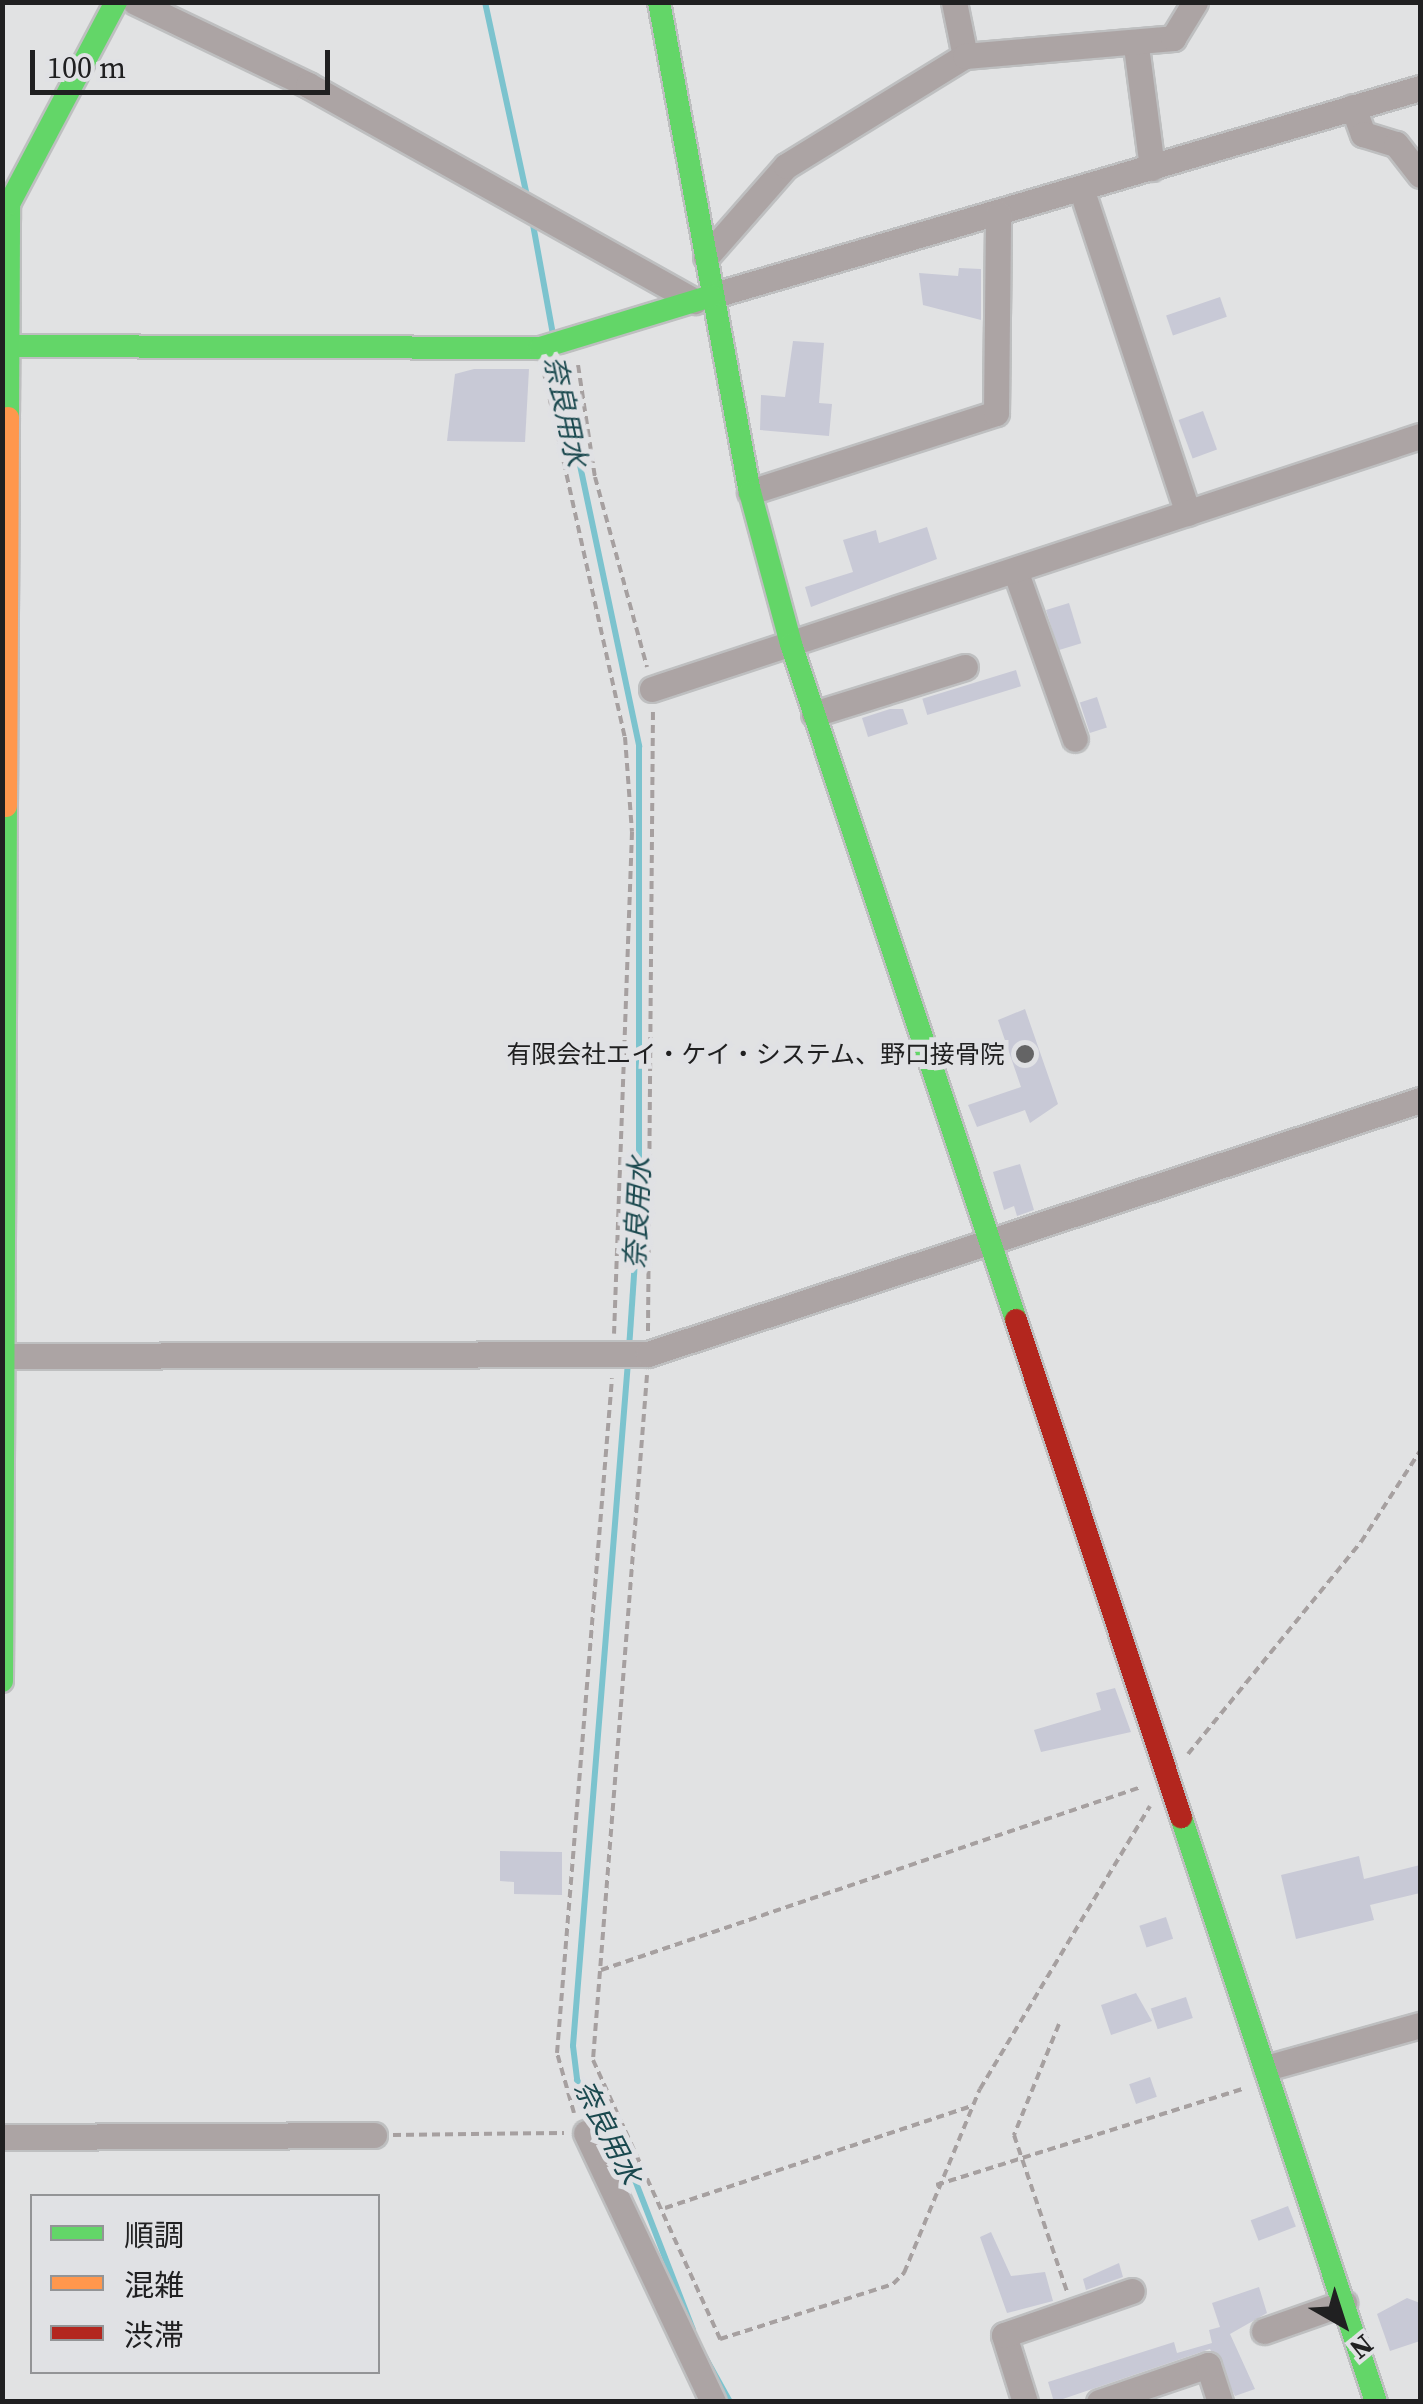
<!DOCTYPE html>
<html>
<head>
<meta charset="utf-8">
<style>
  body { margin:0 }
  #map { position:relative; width:1423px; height:2404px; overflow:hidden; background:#e1e2e3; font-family:"Source Serif 4","Noto Sans JP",serif }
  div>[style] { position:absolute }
  .stream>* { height:6px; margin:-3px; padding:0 3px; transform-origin:3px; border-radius:3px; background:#7cc3ce }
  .building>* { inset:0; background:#c8c9d6; transform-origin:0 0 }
  .path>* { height:4px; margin-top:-2px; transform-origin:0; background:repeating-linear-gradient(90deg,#a6a0a0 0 8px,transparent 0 13px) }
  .roads { filter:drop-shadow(2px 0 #bebfc0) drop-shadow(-2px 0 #bebfc0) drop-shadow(0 2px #bebfc0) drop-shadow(0 -2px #bebfc0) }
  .street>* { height:25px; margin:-12.5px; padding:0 12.5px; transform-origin:12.5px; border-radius:12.5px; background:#aca4a4 }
  .fast>* { height:22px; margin:-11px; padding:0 11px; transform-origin:11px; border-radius:11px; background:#63d668 }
  .slow>* { height:22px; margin:-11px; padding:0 11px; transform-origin:11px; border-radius:11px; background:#ff974d }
  .jam>* { height:22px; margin:-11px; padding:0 11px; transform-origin:11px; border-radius:11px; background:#b3261e }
  .dots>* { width:28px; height:28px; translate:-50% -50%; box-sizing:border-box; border:5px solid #e0e1e4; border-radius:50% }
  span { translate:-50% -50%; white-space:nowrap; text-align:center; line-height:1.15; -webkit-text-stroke:10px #e0e1e4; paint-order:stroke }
  .poi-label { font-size:25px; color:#202021 }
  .right { translate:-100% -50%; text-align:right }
  .water-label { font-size:28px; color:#1b494f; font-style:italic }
  .frame { position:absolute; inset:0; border:5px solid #202021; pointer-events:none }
  .legend { position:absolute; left:30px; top:2194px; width:350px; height:180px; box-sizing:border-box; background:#e0e1e4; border:2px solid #939496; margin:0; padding:12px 18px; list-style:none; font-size:30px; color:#202021 }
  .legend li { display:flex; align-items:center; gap:20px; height:50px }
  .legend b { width:50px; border:2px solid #939496 }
  .north { position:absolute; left:1293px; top:2274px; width:100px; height:100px; -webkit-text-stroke:8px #e0e1e4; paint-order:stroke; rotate:141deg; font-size:28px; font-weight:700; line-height:40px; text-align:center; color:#202021 }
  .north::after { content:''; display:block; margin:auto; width:35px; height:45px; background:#202021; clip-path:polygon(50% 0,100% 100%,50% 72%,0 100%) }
  .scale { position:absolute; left:30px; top:50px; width:300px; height:45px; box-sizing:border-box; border:5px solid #202021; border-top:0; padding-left:12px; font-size:30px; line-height:35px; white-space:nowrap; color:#202021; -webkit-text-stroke:8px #e0e1e4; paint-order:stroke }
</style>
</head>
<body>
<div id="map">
  <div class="stream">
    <div style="left:485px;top:2px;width:199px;rotate:77.8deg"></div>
    <div style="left:532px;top:219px;width:117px;rotate:79.7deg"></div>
    <div style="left:557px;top:356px;width:399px;rotate:78.1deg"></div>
    <div style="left:639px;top:746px;width:456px;rotate:90deg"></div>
    <div style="left:639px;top:1202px;width:147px;rotate:93.9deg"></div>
    <div style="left:628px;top:1362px;width:686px;rotate:94.6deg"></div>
    <div style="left:573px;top:2046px;width:34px;rotate:83deg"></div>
    <div style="left:577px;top:2080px;width:110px;rotate:59.5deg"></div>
    <div style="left:633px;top:2175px;width:166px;rotate:68.8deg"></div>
    <div style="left:704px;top:2355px;width:54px;rotate:61deg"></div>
  </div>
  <div class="building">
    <div style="clip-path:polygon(959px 268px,981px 269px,981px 320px,923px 305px,919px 273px,958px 276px)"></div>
    <div style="left:1220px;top:297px;width:21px;height:57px;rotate:71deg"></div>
    <div style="clip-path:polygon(793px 341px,824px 343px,819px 403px,832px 404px,829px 436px,760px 430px,761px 395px,785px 397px)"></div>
    <div style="clip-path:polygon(474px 369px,529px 369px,525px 442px,447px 441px,455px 374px)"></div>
    <div style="left:1203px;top:411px;width:41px;height:26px;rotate:70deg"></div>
    <div style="clip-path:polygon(927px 527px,937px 559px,811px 607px,805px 587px,853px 572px,843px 540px,876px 530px,879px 543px)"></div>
    <div style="left:1069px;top:603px;width:42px;height:24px;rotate:73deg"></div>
    <div style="left:1016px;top:670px;width:17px;height:98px;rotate:73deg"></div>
    <div style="left:1097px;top:697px;width:32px;height:18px;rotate:72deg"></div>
    <div style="clip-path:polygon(890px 709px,903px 709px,908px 724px,868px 737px,862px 718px)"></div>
    <div style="clip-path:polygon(1025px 1009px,1058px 1104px,1030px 1123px,1025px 1110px,977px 1127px,968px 1105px,1021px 1087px,998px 1020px)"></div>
    <div style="clip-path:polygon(1020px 1164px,1034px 1210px,1017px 1216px,1014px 1206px,1004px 1210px,993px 1172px)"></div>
    <div style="clip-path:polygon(1115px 1688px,1131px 1732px,1041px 1752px,1034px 1730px,1101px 1710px,1096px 1693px)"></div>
    <div style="clip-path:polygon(500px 1851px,562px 1852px,562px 1895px,514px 1894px,514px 1882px,500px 1881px)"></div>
    <div style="clip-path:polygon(1359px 1856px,1364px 1879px,1420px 1865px,1420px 1893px,1370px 1905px,1374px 1920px,1296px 1939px,1281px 1875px)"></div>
    <div style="left:1166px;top:1917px;width:23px;height:28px;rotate:72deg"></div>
    <div style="clip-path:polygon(1136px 1993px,1152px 2021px,1111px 2035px,1101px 2005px)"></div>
    <div style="left:1186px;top:1997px;width:22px;height:37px;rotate:72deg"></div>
    <div style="left:1150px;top:2077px;width:21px;height:22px;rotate:71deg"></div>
    <div style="left:1288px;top:2206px;width:22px;height:40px;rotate:69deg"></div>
    <div style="clip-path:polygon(991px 2232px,1011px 2276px,1045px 2272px,1053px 2301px,1007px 2313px,980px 2237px)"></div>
    <div style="clip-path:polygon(1119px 2263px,1123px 2277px,1086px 2290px,1083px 2279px)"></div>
    <div style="clip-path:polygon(1259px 2287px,1267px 2313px,1230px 2334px,1255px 2389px,1235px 2396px,1210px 2349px,1054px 2402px,1048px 2382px,1174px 2342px,1177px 2353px,1212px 2343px,1209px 2330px,1220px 2327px,1212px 2303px)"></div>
    <div style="clip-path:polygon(1407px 2298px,1420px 2303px,1420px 2341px,1390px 2351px,1377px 2314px)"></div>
  </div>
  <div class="path">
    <div style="left:578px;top:365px;width:113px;rotate:81.4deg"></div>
    <div style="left:595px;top:477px;width:197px;rotate:74.7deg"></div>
    <div style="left:544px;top:373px;width:373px;rotate:77.5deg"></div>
    <div style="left:625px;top:737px;width:95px;rotate:85.8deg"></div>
    <div style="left:632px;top:832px;width:502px;rotate:92.05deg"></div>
    <div style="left:648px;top:1331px;width:620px;rotate:-89.54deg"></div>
    <div style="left:647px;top:1375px;width:687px;rotate:94.51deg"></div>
    <div style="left:593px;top:2060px;width:307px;rotate:65.5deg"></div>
    <div style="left:720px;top:2339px;width:182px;rotate:-17.6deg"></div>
    <div style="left:893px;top:2284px;width:16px;rotate:-45deg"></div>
    <div style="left:904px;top:2273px;width:199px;rotate:-67.6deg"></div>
    <div style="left:980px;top:2089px;width:330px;rotate:-59deg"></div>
    <div style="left:1188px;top:1754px;width:274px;rotate:-50.8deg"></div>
    <div style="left:1361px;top:1542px;width:108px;rotate:-57deg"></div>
    <div style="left:601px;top:1970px;width:570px;rotate:-18.72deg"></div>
    <div style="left:1059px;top:2024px;width:120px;rotate:112.1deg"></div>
    <div style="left:1014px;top:2135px;width:166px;rotate:71.3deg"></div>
    <div style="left:574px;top:2113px;width:62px;rotate:-105.8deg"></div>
    <div style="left:557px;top:2053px;width:677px;rotate:-85.34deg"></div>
    <div style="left:393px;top:2135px;width:171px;rotate:-0.7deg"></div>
    <div style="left:936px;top:2185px;width:321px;rotate:-17.4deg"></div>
    <div style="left:665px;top:2208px;width:324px;rotate:-18.4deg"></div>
  </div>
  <div class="roads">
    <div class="street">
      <div style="left:135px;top:2px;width:192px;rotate:25.6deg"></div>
      <div style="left:308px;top:85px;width:443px;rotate:29.2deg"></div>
      <div style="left:954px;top:2px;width:55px;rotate:78.5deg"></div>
      <div style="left:1136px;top:46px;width:123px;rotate:82.5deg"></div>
      <div style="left:1353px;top:107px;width:29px;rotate:70deg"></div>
      <div style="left:1363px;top:134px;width:34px;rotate:17deg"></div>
      <div style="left:1396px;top:144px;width:39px;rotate:52deg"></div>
      <div style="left:1081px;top:188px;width:342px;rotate:71.8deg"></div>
      <div style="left:706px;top:257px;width:121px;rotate:-48.7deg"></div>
      <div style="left:786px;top:166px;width:210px;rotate:-31.6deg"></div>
      <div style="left:965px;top:56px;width:209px;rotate:-4.9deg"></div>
      <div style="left:1173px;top:38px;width:42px;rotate:-58.6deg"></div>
      <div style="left:711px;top:296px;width:739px;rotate:-16.35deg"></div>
      <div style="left:750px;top:492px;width:258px;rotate:-17.8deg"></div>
      <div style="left:996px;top:413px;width:200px;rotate:-89.4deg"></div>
      <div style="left:1015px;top:570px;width:179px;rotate:70.5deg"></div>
      <div style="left:652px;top:689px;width:809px;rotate:-18.23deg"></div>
      <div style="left:814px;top:714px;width:158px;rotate:-17.3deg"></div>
      <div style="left:4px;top:1356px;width:644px;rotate:-0.18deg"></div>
      <div style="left:648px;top:1354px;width:813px;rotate:-18.21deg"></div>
      <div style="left:1266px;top:2068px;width:160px;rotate:-15.6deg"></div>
      <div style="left:586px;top:2133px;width:297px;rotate:64.7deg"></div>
      <div style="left:2px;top:2137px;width:372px;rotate:-0.3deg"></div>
      <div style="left:1264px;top:2331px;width:85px;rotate:-19.3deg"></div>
      <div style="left:1025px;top:2402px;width:70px;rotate:-107.4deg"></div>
      <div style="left:1004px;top:2335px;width:135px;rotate:-19deg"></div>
      <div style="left:1099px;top:2402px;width:115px;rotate:-18.7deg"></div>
      <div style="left:1208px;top:2365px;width:39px;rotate:72deg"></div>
    </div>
    <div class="fast">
      <div style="left:659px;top:2px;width:498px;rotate:79.5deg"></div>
      <div style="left:750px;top:492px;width:157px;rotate:74.9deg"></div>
      <div style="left:791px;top:644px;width:712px;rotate:71.59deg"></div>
      <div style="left:2px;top:346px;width:538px;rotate:0.21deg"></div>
      <div style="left:540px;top:348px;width:179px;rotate:-16.9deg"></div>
      <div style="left:8px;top:418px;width:214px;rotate:-89.7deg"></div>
      <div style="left:9px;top:204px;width:229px;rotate:-62.1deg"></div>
      <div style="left:2px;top:1681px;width:875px;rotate:-89.74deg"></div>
      <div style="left:1181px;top:1817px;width:617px;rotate:71.57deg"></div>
    </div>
    <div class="slow">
      <div style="left:6px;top:806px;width:388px;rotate:-89.7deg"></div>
    </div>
    <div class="jam">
      <div style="left:1016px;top:1320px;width:524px;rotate:71.63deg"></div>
    </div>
  </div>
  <div class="dots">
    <div style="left:1025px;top:1054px;background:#646465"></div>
  </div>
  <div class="poi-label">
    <span class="right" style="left:1005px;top:1054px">有限会社エイ・ケイ・システム、野口接骨院</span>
  </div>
  <div class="water-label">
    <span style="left:566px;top:411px;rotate:78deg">奈良用水</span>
    <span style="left:637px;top:1213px;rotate:-87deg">奈良用水</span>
    <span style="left:608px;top:2132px;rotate:63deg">奈良用水</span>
  </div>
  <div class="frame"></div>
  <ul class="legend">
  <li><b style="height:12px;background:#63d668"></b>順調</li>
  <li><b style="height:12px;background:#ff974d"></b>混雑</li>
  <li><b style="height:12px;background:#b3261e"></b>渋滞</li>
  </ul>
  <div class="north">N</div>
  <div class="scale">100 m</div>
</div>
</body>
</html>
